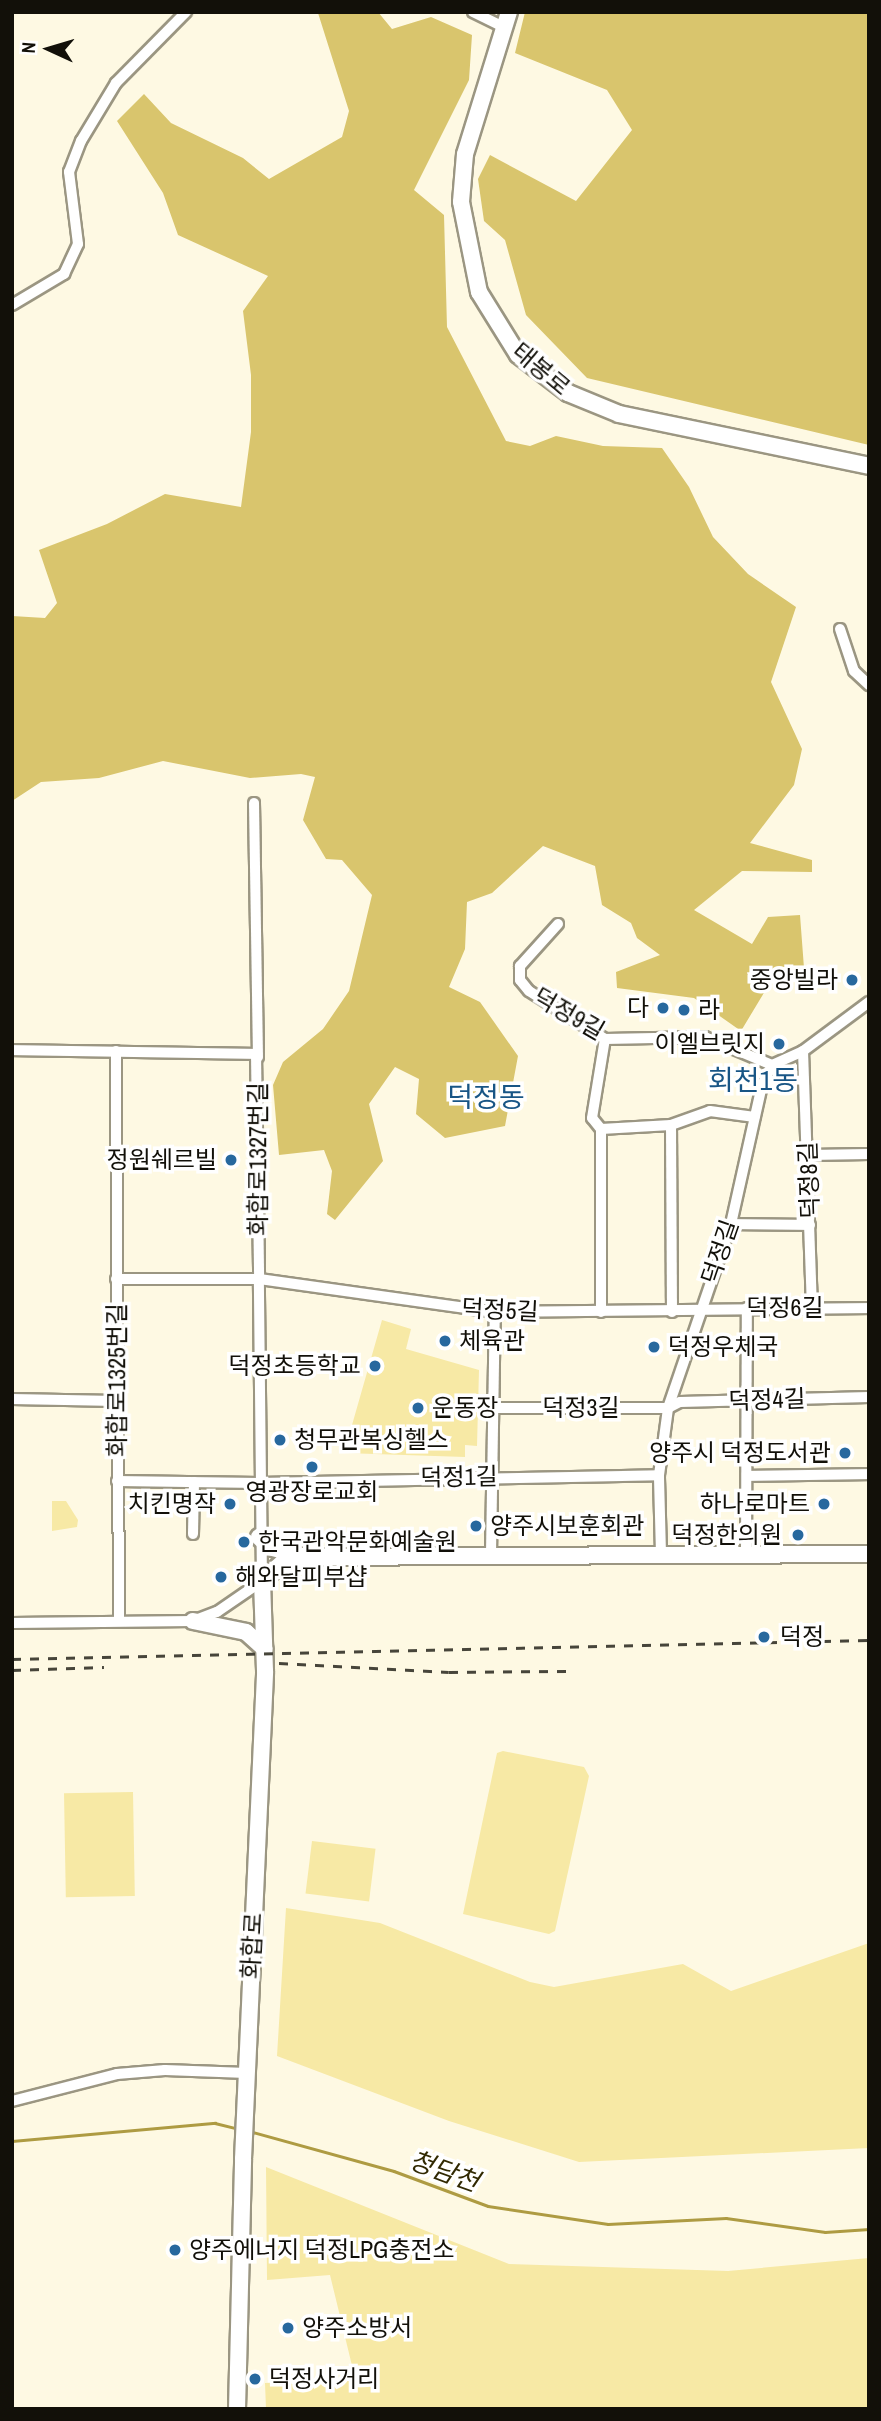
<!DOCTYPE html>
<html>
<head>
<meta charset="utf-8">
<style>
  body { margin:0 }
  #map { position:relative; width:881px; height:2421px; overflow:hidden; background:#fef9e3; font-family:"Archivo Narrow","Noto Sans KR",sans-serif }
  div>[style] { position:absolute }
  .green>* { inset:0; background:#f7e9a5; transform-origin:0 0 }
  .forest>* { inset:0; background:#d9c56d }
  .stream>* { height:2.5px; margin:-1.25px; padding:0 1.25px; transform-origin:1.25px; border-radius:1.25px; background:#ae9b42 }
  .roads { filter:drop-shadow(2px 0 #9b9682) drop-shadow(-2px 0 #9b9682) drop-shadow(0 2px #9b9682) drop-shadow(0 -2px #9b9682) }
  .street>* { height:10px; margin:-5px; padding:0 5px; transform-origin:5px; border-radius:5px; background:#fff }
  .secondary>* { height:16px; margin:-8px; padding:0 8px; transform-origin:8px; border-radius:8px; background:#fff }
  .rail>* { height:2.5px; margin-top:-1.25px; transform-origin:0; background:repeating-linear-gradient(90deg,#47453a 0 9px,transparent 0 18px) }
  .dots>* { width:19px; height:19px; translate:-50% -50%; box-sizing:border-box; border:4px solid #fff; border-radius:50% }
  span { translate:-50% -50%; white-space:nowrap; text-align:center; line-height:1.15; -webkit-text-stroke:7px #fff; paint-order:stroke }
  .street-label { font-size:24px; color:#121009 }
  .poi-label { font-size:24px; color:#121009 }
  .right { translate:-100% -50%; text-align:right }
  .left { translate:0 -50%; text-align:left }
  .water-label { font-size:26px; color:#312902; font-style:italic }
  .quarter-label { font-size:28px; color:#185585 }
  .frame { position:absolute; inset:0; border:14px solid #121009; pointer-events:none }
  .north { position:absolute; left:14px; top:14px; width:70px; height:70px; -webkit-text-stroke:5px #fff; paint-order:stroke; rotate:274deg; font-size:19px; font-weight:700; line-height:28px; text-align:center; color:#121009 }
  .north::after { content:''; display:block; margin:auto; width:24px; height:32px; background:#121009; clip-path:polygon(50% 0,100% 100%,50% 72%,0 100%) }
</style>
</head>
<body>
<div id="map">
  <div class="green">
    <div style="clip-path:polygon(382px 1320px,411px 1329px,406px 1349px,479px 1370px,477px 1446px,465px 1445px,465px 1457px,344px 1453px)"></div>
    <div style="clip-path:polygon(52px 1501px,66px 1501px,78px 1520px,77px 1527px,52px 1531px)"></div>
    <div style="clip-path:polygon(503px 1751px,584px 1767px,589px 1776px,555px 1931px,549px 1934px,463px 1914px,497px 1753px)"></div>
    <div style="left:133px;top:1792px;width:104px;height:69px;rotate:89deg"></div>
    <div style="left:312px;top:1841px;width:64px;height:53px;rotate:7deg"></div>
    <div style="clip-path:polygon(286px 1908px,380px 1923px,530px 1982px,554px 1987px,683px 1964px,731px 1991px,869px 1943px,869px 2148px,579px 2162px,449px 2121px,277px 2056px)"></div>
    <div style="clip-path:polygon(266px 2167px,509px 2264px,728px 2271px,869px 2258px,869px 2409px,266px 2409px,265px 2383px,355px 2378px,330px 2275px,267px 2280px)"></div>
  </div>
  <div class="forest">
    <div style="clip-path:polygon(378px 12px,392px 29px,431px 17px,472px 35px,469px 80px,414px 190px,444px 215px,447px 327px,506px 441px,530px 446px,556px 436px,603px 446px,662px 448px,689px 487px,713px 537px,748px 574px,796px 607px,771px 682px,802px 749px,794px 785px,750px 843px,812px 860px,812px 872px,742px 871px,694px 910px,752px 944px,768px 917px,800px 915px,804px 968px,797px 980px,774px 976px,741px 1031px,694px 998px,617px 988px,616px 972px,660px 955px,637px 938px,631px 923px,602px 905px,595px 866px,543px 846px,492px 893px,467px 902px,465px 949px,449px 987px,480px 1002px,518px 1056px,505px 1126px,445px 1138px,416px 1114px,419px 1079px,395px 1067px,369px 1104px,383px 1161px,335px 1220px,327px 1214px,332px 1171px,324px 1150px,279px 1155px,273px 1085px,283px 1062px,323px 1029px,349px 991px,372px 895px,342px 860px,326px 859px,303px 820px,315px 777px,301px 774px,250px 778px,163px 761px,99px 778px,41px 782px,12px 801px,12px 616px,45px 618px,57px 603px,39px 550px,107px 524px,165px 494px,241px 507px,251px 432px,251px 375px,243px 311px,268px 276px,178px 235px,163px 193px,117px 121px,144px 94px,171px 123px,243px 158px,269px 179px,342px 137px,349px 111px,318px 13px)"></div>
    <div style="clip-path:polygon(525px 12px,869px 12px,869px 445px,587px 378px,526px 315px,505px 240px,484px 221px,478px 179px,490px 155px,576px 201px,632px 130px,607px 90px,515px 53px)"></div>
  </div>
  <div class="stream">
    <div style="left:249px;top:2131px;width:150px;rotate:15.4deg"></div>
    <div style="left:394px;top:2171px;width:100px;rotate:20.4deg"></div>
    <div style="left:488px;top:2206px;width:121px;rotate:8.5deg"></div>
    <div style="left:608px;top:2224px;width:118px;rotate:-2.9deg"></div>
    <div style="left:726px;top:2218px;width:100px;rotate:8deg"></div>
    <div style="left:825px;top:2232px;width:44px;rotate:-3.9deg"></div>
    <div style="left:12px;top:2141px;width:204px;rotate:-5.1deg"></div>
    <div style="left:215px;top:2123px;width:25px;rotate:14deg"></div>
  </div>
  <div class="roads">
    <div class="street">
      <div style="left:473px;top:12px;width:34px;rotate:26deg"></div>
      <div style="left:12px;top:305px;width:61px;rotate:-30.8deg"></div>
      <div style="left:64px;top:274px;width:33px;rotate:-65deg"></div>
      <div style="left:78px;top:244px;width:73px;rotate:-97.1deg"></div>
      <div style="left:69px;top:172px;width:33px;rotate:-69deg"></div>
      <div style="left:81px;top:141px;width:68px;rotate:-58.9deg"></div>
      <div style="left:116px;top:83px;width:100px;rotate:-45.4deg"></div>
      <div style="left:840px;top:629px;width:44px;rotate:71.6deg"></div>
      <div style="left:854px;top:671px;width:21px;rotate:43deg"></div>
      <div style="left:254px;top:803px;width:254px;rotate:89.1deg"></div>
      <div style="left:558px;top:924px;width:57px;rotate:132.1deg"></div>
      <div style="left:520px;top:966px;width:14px;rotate:90deg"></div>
      <div style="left:520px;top:980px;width:14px;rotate:51deg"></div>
      <div style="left:529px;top:991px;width:90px;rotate:32.3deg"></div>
      <div style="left:605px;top:1039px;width:100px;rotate:-1.1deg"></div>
      <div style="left:705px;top:1037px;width:73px;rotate:22.7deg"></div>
      <div style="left:12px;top:1050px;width:244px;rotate:0.9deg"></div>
      <div style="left:256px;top:1054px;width:225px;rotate:89.2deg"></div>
      <div style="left:259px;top:1279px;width:238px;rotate:8deg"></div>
      <div style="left:495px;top:1312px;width:374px;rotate:-0.6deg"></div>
      <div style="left:116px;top:1051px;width:569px;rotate:89.7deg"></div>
      <div style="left:803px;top:1051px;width:258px;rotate:88deg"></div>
      <div style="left:671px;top:1125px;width:187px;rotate:89.7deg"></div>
      <div style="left:601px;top:1129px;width:70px;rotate:-3.3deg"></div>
      <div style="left:671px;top:1125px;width:41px;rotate:-19.7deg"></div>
      <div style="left:710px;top:1111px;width:45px;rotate:7.6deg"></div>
      <div style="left:809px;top:1155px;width:60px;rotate:-1deg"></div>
      <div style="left:731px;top:1224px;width:79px;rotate:0.7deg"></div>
      <div style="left:601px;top:1312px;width:183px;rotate:-90deg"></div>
      <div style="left:601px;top:1129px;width:14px;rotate:-129deg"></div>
      <div style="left:592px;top:1118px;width:80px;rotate:-80.7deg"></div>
      <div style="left:12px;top:1399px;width:105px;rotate:1.1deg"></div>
      <div style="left:494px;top:1408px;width:174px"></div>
      <div style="left:668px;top:1408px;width:13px;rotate:-27deg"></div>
      <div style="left:680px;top:1402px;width:189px;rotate:-1.5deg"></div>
      <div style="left:747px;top:1476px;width:122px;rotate:-0.9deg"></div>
      <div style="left:117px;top:1481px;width:142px;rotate:0.8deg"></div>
      <div style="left:259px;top:1483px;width:400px;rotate:-1.1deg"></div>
      <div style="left:193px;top:1534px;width:52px;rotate:-88.9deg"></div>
      <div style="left:746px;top:1553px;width:245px;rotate:-89.8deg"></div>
      <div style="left:491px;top:1554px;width:242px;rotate:-89.1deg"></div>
      <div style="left:661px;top:1554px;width:79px;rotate:-91.5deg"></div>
      <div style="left:659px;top:1475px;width:68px;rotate:-82.3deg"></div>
      <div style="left:668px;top:1408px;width:194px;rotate:-71.1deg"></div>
      <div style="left:731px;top:1224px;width:142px;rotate:-77.4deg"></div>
      <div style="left:762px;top:1085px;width:22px;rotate:-63deg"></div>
      <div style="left:772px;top:1065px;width:34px;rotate:-24deg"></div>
      <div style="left:803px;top:1051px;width:82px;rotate:-36.6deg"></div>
      <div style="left:12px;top:1623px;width:181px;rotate:-0.6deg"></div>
      <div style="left:193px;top:1621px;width:26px;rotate:-21deg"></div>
      <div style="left:217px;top:1612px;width:55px;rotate:-34.6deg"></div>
      <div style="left:262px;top:1581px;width:302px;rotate:-90.6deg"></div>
      <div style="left:259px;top:1279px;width:143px;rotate:180deg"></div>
      <div style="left:12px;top:2101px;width:108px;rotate:-14.4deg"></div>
      <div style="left:117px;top:2074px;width:48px;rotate:-4.8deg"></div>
      <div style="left:165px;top:2070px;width:82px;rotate:2.1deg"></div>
    </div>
    <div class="secondary">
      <div style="left:509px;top:12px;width:149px;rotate:107.2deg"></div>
      <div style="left:465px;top:154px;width:48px;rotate:94.8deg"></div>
      <div style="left:461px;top:202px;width:92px;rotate:78.7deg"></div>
      <div style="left:479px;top:292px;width:74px;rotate:58.2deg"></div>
      <div style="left:518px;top:355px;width:63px;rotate:37.2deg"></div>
      <div style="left:568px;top:393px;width:55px;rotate:22.4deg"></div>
      <div style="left:619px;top:414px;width:255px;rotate:11.7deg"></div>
      <div style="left:259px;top:1537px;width:14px;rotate:45deg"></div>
      <div style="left:269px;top:1547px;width:31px;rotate:15deg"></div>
      <div style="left:193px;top:1621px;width:54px;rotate:11.7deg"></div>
      <div style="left:246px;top:1632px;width:25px;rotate:42deg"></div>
      <div style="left:237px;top:2409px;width:250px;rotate:-88.6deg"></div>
      <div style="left:243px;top:2159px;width:488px;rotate:-87.4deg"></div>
      <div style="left:265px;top:1671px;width:90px;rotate:-91.9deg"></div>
      <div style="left:262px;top:1581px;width:30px;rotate:-42deg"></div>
      <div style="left:284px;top:1561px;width:20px;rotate:-11deg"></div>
      <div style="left:304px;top:1557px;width:565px;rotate:-0.3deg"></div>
    </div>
  </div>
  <div class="rail">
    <div style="left:12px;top:1659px;width:857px;rotate:-1.27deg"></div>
    <div style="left:279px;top:1663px;width:170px;rotate:3deg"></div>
    <div style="left:449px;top:1672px;width:120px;rotate:-0.5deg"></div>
    <div style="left:12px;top:1670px;width:92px;rotate:-1.9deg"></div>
  </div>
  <div class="dots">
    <div style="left:852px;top:980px;background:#27689e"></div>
    <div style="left:663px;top:1008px;background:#27689e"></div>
    <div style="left:684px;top:1010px;background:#27689e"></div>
    <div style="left:779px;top:1044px;background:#27689e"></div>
    <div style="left:231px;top:1160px;background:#27689e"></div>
    <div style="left:445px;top:1341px;background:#27689e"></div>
    <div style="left:654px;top:1347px;background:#27689e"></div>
    <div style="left:375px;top:1366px;background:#27689e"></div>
    <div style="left:418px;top:1408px;background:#27689e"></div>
    <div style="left:280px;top:1440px;background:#27689e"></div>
    <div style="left:845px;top:1453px;background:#27689e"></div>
    <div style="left:312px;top:1467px;background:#27689e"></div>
    <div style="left:230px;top:1504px;background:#27689e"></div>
    <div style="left:824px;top:1504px;background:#27689e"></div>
    <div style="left:476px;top:1526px;background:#27689e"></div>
    <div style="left:798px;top:1535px;background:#27689e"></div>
    <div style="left:244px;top:1542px;background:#27689e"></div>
    <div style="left:221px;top:1577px;background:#27689e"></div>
    <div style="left:764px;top:1637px;background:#27689e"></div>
    <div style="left:175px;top:2250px;background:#27689e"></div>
    <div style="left:288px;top:2328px;background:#27689e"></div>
    <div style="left:255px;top:2379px;background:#27689e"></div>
  </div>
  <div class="street-label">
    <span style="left:541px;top:369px;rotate:40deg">태봉로</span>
    <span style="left:569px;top:1014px;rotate:30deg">덕정9길</span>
    <span style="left:258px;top:1159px;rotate:-90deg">화합로1327번길</span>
    <span style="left:809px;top:1180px;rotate:-92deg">덕정8길</span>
    <span style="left:720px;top:1252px;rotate:-71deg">덕정길</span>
    <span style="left:785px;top:1308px">덕정6길</span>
    <span style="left:500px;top:1310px;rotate:3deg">덕정5길</span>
    <span style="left:117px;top:1380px;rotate:-90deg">화합로1325번길</span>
    <span style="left:767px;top:1400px;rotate:-2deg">덕정4길</span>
    <span style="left:581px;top:1408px">덕정3길</span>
    <span style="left:459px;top:1477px;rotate:-1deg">덕정1길</span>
    <span style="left:252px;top:1946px;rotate:-87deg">화합로</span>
  </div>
  <div class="poi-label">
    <span class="right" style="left:838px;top:980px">중앙빌라</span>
    <span class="right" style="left:649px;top:1008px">다</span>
    <span class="left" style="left:698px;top:1010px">라</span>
    <span class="right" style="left:765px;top:1044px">이엘브릿지</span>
    <span class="right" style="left:217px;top:1160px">정원쉐르빌</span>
    <span class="left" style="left:459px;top:1341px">체육관</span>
    <span class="left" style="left:668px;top:1347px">덕정우체국</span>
    <span class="right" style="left:361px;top:1366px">덕정초등학교</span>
    <span class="left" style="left:432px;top:1408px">운동장</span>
    <span class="left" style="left:294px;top:1440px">청무관복싱헬스</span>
    <span class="right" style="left:831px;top:1453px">양주시 덕정도서관</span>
    <span style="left:312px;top:1492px">영광장로교회</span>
    <span class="right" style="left:216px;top:1504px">치킨명작</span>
    <span class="right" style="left:810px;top:1504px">하나로마트</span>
    <span class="left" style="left:490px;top:1526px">양주시보훈회관</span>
    <span class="right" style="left:782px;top:1535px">덕정한의원</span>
    <span class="left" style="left:258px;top:1542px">한국관악문화예술원</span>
    <span class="left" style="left:235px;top:1577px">해와달피부샵</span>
    <span class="left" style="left:780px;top:1637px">덕정</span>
    <span class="left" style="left:189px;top:2250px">양주에너지 덕정LPG충전소</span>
    <span class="left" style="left:302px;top:2328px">양주소방서</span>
    <span class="left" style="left:269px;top:2379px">덕정사거리</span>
  </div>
  <div class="water-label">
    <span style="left:444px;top:2171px;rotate:20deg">청담천</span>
  </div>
  <div class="quarter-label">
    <span style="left:753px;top:1080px">회천1동</span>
    <span style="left:486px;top:1097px">덕정동</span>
  </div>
  <div class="frame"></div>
  <div class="north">N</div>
</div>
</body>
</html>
